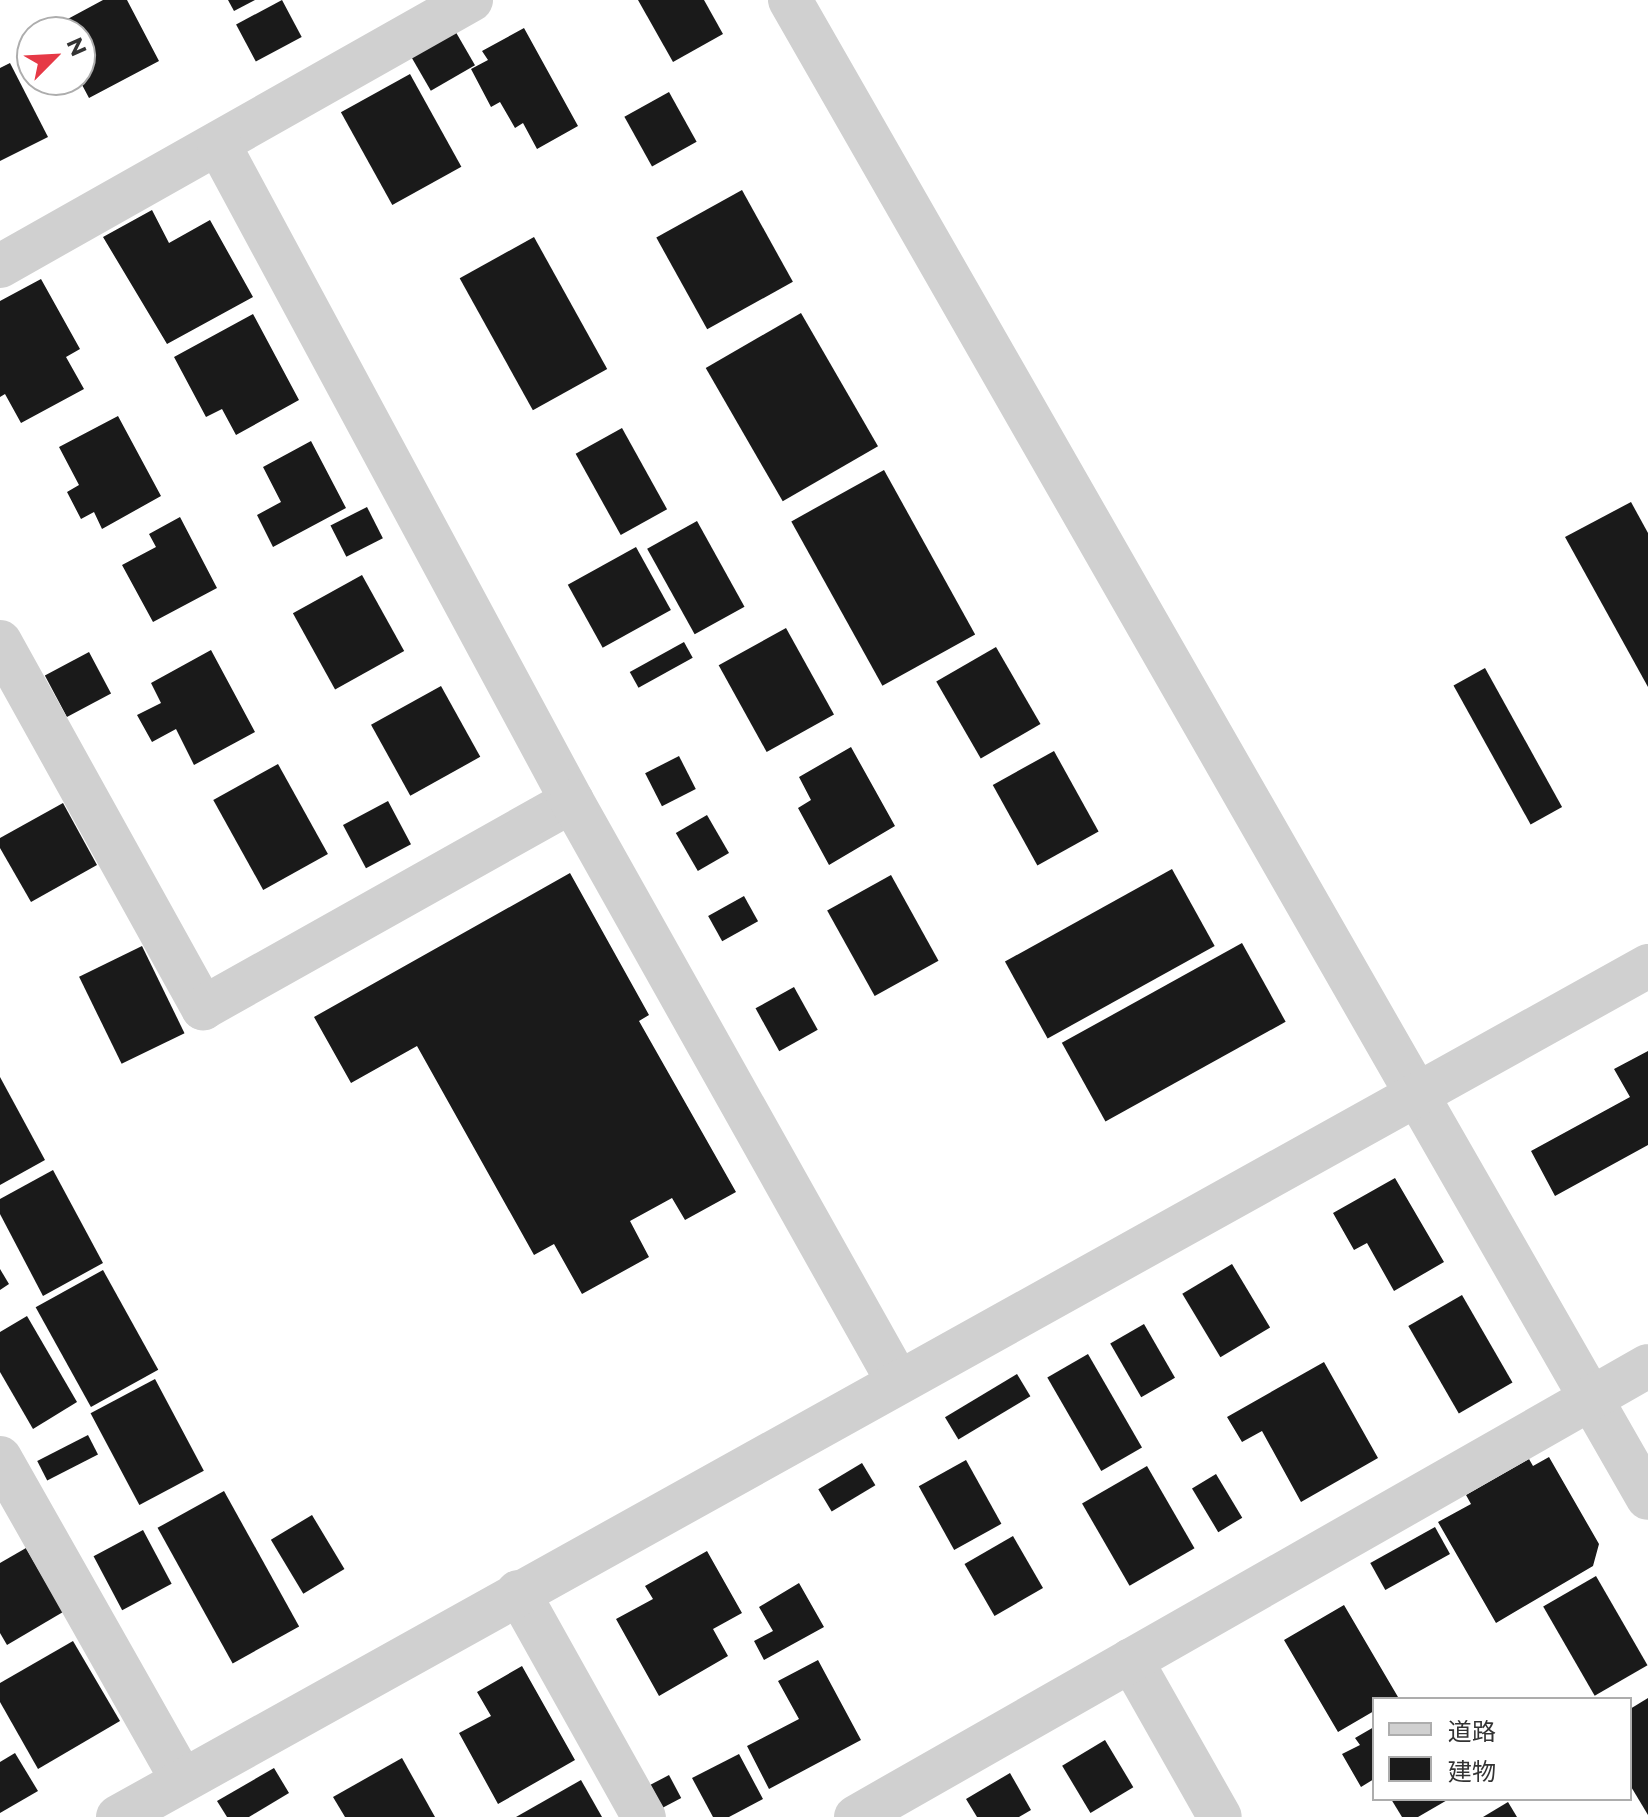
<!DOCTYPE html>
<html>
<head>
<meta charset="utf-8">
<style>
  body { margin:0 }
  #map { position:relative; width:1648px; height:1817px; overflow:hidden; background:#fff; font-family:Montserrat,"Noto Sans JP",sans-serif }
  div>[style] { position:absolute }
  .building>* { inset:0; background:#1a1a1a; transform-origin:0 0 }
  .minor>* { height:44px; margin:-22px; padding:0 22px; transform-origin:22px; border-radius:22px; background:#d0d0d0 }
  span { translate:-50% -50%; white-space:nowrap; text-align:center; line-height:1.15; -webkit-text-stroke:8px #fff; paint-order:stroke }
  .legend { position:absolute; left:1372px; top:1697px; width:260px; height:104px; box-sizing:border-box; background:#fff; border:2px solid #adadad; margin:0; padding:10px 14px; list-style:none; font-size:24px; color:#333 }
  .legend li { display:flex; align-items:center; gap:16px; height:40px }
  .legend b { width:40px; border:2px solid #adadad }
  .north { position:absolute; left:16px; top:16px; width:80px; height:80px; box-sizing:border-box; background:#fff; border:2px solid #adadad; border-radius:50%; rotate:66deg; font-size:22px; font-weight:700; line-height:32px; text-align:center; color:#333 }
  .north::after { content:''; display:block; margin:auto; width:28px; height:36px; background:#e63946; clip-path:polygon(50% 0,100% 100%,50% 72%,0 100%) }
</style>
</head>
<body>
<div id="map">
  <div class="building">
    <div style="clip-path:polygon(103px 0,127px 0,159px 61px,89px 98px,80px 81px,80px 32px,51px 28px)"></div>
    <div style="clip-path:polygon(228px 0,255px 0,234px 11px)"></div>
    <div style="left:282px;top:0;width:42px;height:52px;rotate:62deg"></div>
    <div style="clip-path:polygon(638px 0,704px 0,723px 34px,673px 62px)"></div>
    <div style="left:450px;top:22px;width:50px;height:51px;rotate:60deg"></div>
    <div style="clip-path:polygon(524px 28px,578px 126px,537px 149px,523px 123px,515px 128px,500px 102px,491px 107px,471px 69px,488px 60px,482px 51px)"></div>
    <div style="clip-path:polygon(10px 63px,48px 137px,0 161px,0 68px)"></div>
    <div style="left:410px;top:74px;width:106px;height:79px;rotate:61deg"></div>
    <div style="left:669px;top:92px;width:57px;height:51px;rotate:61deg"></div>
    <div style="left:742px;top:190px;width:105px;height:98px;rotate:61deg"></div>
    <div style="clip-path:polygon(152px 210px,169px 243px,210px 220px,253px 297px,167px 344px,103px 237px)"></div>
    <div style="left:534px;top:237px;width:151px;height:85px;rotate:61deg"></div>
    <div style="clip-path:polygon(41px 279px,80px 349px,66px 357px,84px 389px,21px 423px,5px 394px,0 397px,0 301px)"></div>
    <div style="left:801px;top:313px;width:154px;height:110px;rotate:60deg"></div>
    <div style="clip-path:polygon(253px 314px,299px 400px,236px 435px,222px 409px,206px 417px,174px 357px)"></div>
    <div style="clip-path:polygon(118px 416px,161px 496px,102px 529px,94px 512px,81px 519px,67px 492px,79px 485px,59px 447px)"></div>
    <div style="left:622px;top:428px;width:93px;height:53px;rotate:61deg"></div>
    <div style="clip-path:polygon(311px 441px,346px 508px,273px 547px,257px 515px,281px 502px,263px 467px)"></div>
    <div style="left:884px;top:470px;width:188px;height:106px;rotate:61deg"></div>
    <div style="clip-path:polygon(1631px 502px,1648px 533px,1648px 687px,1565px 537px)"></div>
    <div style="left:367px;top:507px;width:35px;height:41px;rotate:63deg"></div>
    <div style="clip-path:polygon(180px 517px,217px 588px,153px 622px,122px 565px,156px 547px,149px 534px)"></div>
    <div style="left:697px;top:521px;width:98px;height:57px;rotate:61deg"></div>
    <div style="left:636px;top:547px;width:72px;height:78px;rotate:61deg"></div>
    <div style="left:362px;top:575px;width:87px;height:79px;rotate:61deg"></div>
    <div style="left:786px;top:628px;width:99px;height:77px;rotate:61deg"></div>
    <div style="left:684px;top:642px;width:18px;height:62px;rotate:61deg"></div>
    <div style="left:996px;top:647px;width:89px;height:69px;rotate:60deg"></div>
    <div style="clip-path:polygon(211px 650px,255px 732px,194px 765px,176px 729px,152px 742px,137px 715px,161px 703px,151px 683px)"></div>
    <div style="left:89px;top:652px;width:47px;height:50px;rotate:62deg"></div>
    <div style="left:1485px;top:668px;width:159px;height:36px;rotate:61deg"></div>
    <div style="left:441px;top:686px;width:81px;height:80px;rotate:61deg"></div>
    <div style="clip-path:polygon(851px 747px,895px 826px,829px 865px,798px 808px,811px 800px,799px 777px)"></div>
    <div style="left:1054px;top:751px;width:92px;height:70px;rotate:61deg"></div>
    <div style="left:679px;top:756px;width:37px;height:38px;rotate:63deg"></div>
    <div style="left:278px;top:764px;width:103px;height:74px;rotate:61deg"></div>
    <div style="left:388px;top:801px;width:49px;height:51px;rotate:62deg"></div>
    <div style="clip-path:polygon(63px 803px,97px 865px,31px 902px,0 848px,0 838px)"></div>
    <div style="left:707px;top:815px;width:44px;height:36px;rotate:60deg"></div>
    <div style="left:1172px;top:869px;width:88px;height:191px;rotate:61deg"></div>
    <div style="clip-path:polygon(570px 873px,649px 1015px,639px 1021px,736px 1192px,685px 1220px,672px 1198px,630px 1221px,649px 1257px,582px 1294px,554px 1244px,534px 1255px,417px 1046px,351px 1083px,314px 1017px)"></div>
    <div style="left:891px;top:875px;width:98px;height:73px;rotate:61deg"></div>
    <div style="left:744px;top:896px;width:29px;height:41px;rotate:61deg"></div>
    <div style="left:1242px;top:943px;width:90px;height:206px;rotate:61deg"></div>
    <div style="left:142px;top:946px;width:97px;height:70px;rotate:64deg"></div>
    <div style="left:794px;top:987px;width:49px;height:44px;rotate:61deg"></div>
    <div style="clip-path:polygon(1648px 1051px,1648px 1145px,1555px 1196px,1531px 1151px,1630px 1097px,1614px 1069px)"></div>
    <div style="clip-path:polygon(0 1077px,45px 1160px,0 1185px)"></div>
    <div style="clip-path:polygon(53px 1170px,103px 1263px,43px 1296px,0 1214px,0 1199px)"></div>
    <div style="clip-path:polygon(1395px 1178px,1444px 1262px,1394px 1291px,1367px 1243px,1354px 1250px,1333px 1213px)"></div>
    <div style="left:1232px;top:1264px;width:74px;height:58px;rotate:59deg"></div>
    <div style="clip-path:polygon(0 1269px,9px 1284px,0 1290px)"></div>
    <div style="left:103px;top:1270px;width:114px;height:77px;rotate:61deg"></div>
    <div style="left:1462px;top:1295px;width:101px;height:62px;rotate:60deg"></div>
    <div style="clip-path:polygon(27px 1316px,77px 1402px,33px 1429px,0 1372px,0 1332px)"></div>
    <div style="left:1144px;top:1324px;width:62px;height:39px;rotate:60deg"></div>
    <div style="left:1088px;top:1354px;width:108px;height:47px;rotate:60deg"></div>
    <div style="clip-path:polygon(1324px 1362px,1378px 1458px,1301px 1502px,1262px 1431px,1242px 1442px,1227px 1417px)"></div>
    <div style="left:1017px;top:1374px;width:26px;height:84px;rotate:59deg"></div>
    <div style="left:155px;top:1379px;width:104px;height:73px;rotate:62deg"></div>
    <div style="left:88px;top:1435px;width:22px;height:57px;rotate:63deg"></div>
    <div style="clip-path:polygon(1549px 1457px,1599px 1544px,1593px 1566px,1496px 1623px,1438px 1522px,1471px 1504px,1466px 1495px,1529px 1459px,1533px 1466px)"></div>
    <div style="left:966px;top:1460px;width:73px;height:54px;rotate:61deg"></div>
    <div style="left:862px;top:1463px;width:26px;height:51px;rotate:59deg"></div>
    <div style="left:1147px;top:1466px;width:95px;height:75px;rotate:60deg"></div>
    <div style="left:1216px;top:1474px;width:51px;height:28px;rotate:59deg"></div>
    <div style="left:224px;top:1491px;width:155px;height:76px;rotate:61deg"></div>
    <div style="left:312px;top:1515px;width:63px;height:48px;rotate:59deg"></div>
    <div style="left:1435px;top:1527px;width:31px;height:74px;rotate:61deg"></div>
    <div style="left:143px;top:1530px;width:61px;height:56px;rotate:62deg"></div>
    <div style="left:1013px;top:1536px;width:60px;height:56px;rotate:60deg"></div>
    <div style="clip-path:polygon(26px 1548px,63px 1612px,7px 1645px,0 1633px,0 1563px)"></div>
    <div style="clip-path:polygon(707px 1551px,742px 1613px,713px 1629px,728px 1656px,659px 1696px,616px 1619px,653px 1599px,645px 1586px)"></div>
    <div style="left:1596px;top:1576px;width:103px;height:61px;rotate:60deg"></div>
    <div style="clip-path:polygon(799px 1583px,824px 1627px,764px 1660px,754px 1641px,773px 1631px,759px 1607px)"></div>
    <div style="clip-path:polygon(1344px 1605px,1398px 1697px,1374px 1699px,1374px 1711px,1338px 1732px,1284px 1640px)"></div>
    <div style="clip-path:polygon(73px 1641px,120px 1721px,38px 1769px,0 1702px,0 1683px)"></div>
    <div style="clip-path:polygon(818px 1660px,861px 1740px,769px 1789px,747px 1746px,799px 1719px,778px 1681px)"></div>
    <div style="clip-path:polygon(522px 1666px,575px 1760px,498px 1804px,459px 1733px,491px 1716px,477px 1692px)"></div>
    <div style="clip-path:polygon(1648px 1698px,1648px 1815px,1630px 1785px,1630px 1709px)"></div>
    <div style="clip-path:polygon(1374px 1727px,1374px 1779px,1361px 1787px,1342px 1754px,1360px 1745px,1355px 1738px)"></div>
    <div style="left:1105px;top:1740px;width:55px;height:50px;rotate:59deg"></div>
    <div style="clip-path:polygon(15px 1753px,38px 1791px,0 1813px,0 1762px)"></div>
    <div style="clip-path:polygon(739px 1754px,763px 1799px,729px 1817px,713px 1817px,692px 1778px)"></div>
    <div style="clip-path:polygon(402px 1758px,435px 1817px,345px 1817px,333px 1797px)"></div>
    <div style="clip-path:polygon(274px 1768px,289px 1793px,249px 1817px,227px 1817px,217px 1801px)"></div>
    <div style="clip-path:polygon(1010px 1773px,1031px 1810px,1019px 1817px,977px 1817px,966px 1799px)"></div>
    <div style="left:669px;top:1775px;width:26px;height:21px;rotate:62deg"></div>
    <div style="clip-path:polygon(581px 1780px,602px 1817px,516px 1817px)"></div>
    <div style="clip-path:polygon(1391px 1799px,1449px 1799px,1418px 1817px,1402px 1817px)"></div>
    <div style="clip-path:polygon(1508px 1802px,1517px 1817px,1483px 1817px)"></div>
  </div>
  <div class="minor">
    <div style="left:790px;top:0;width:1726px;rotate:60.2deg"></div>
    <div style="left:0;top:266px;width:541px;rotate:-29.46deg"></div>
    <div style="left:0;top:642px;width:419px;rotate:61deg"></div>
    <div style="left:203px;top:1008px;width:423px;rotate:-29.3deg"></div>
    <div style="left:572px;top:801px;width:745px;rotate:-118.29deg"></div>
    <div style="left:572px;top:801px;width:666px;rotate:60.7deg"></div>
    <div style="left:0;top:1458px;width:370px;rotate:60.5deg"></div>
    <div style="left:518px;top:1592px;width:258px;rotate:60.8deg"></div>
    <div style="left:1131px;top:1660px;width:180px;rotate:60.5deg"></div>
    <div style="left:118px;top:1817px;width:1751px;rotate:-29.08deg"></div>
    <div style="left:856px;top:1817px;width:911px;rotate:-29.66deg"></div>
  </div>
  <ul class="legend">
  <li><b style="height:10px;background:#d0d0d0"></b>道路</li>
  <li><b style="height:22px;background:#1a1a1a"></b>建物</li>
  </ul>
  <div class="north">N</div>
</div>
</body>
</html>
